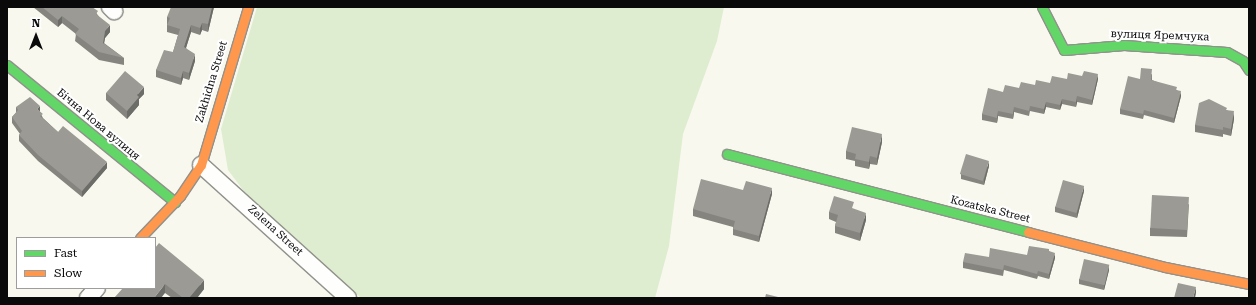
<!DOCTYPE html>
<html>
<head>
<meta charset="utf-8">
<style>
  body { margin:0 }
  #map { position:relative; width:1256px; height:305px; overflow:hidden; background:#f8f8ee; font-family:"Roboto Serif",serif }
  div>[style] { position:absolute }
  .green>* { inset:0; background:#deedcf }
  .roads { filter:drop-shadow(1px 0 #91918d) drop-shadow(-1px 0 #91918d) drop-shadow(0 1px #91918d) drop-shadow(0 -1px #91918d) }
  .street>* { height:16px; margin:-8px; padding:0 8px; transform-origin:8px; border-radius:8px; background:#fefefc }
  .fast>* { height:9px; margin:-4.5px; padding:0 4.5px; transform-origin:4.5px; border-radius:4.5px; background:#63d668 }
  .slow>* { height:9px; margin:-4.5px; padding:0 4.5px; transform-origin:4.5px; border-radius:4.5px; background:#ff974d }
  .wall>* { inset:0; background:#85847f }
  .shaded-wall>* { inset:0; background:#6c6c68 }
  .building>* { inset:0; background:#9b9a94; transform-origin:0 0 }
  span { translate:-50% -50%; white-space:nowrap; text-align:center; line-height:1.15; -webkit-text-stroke:4px #fff; paint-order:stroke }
  .street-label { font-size:11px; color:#0a0a0a }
  .frame { position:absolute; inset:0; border:8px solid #0a0a0a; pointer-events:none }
  .legend { position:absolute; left:16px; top:237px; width:140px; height:52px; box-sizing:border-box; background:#fff; border:1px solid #9d9d9d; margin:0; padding:5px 7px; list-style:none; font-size:12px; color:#0a0a0a }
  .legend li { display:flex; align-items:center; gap:8px; height:20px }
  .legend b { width:20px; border:1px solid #9d9d9d }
  .north { position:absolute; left:16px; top:16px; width:40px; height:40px; -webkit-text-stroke:3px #fff; paint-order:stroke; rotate:0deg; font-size:11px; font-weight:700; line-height:16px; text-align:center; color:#0a0a0a }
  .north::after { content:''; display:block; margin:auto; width:14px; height:18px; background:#0a0a0a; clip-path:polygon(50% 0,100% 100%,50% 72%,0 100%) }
</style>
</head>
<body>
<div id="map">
  <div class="green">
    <div style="clip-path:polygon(257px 7px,724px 7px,717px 41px,683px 134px,669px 246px,655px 298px,361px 298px,249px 198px,228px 170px,221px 129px)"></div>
  </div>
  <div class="roads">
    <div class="street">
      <div style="left:110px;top:7px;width:6px;rotate:45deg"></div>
      <div style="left:201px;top:165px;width:198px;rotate:42.1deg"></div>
      <div style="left:88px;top:298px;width:13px;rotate:-48deg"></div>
    </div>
    <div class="fast">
      <div style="left:1042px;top:7px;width:48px;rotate:62.9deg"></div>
      <div style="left:1064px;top:50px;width:60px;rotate:-4.8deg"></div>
      <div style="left:1124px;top:45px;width:103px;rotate:3.9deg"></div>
      <div style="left:1227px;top:52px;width:18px;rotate:29deg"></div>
      <div style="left:1243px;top:61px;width:11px;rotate:56deg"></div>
      <div style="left:7px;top:65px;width:217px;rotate:39.2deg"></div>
      <div style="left:727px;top:154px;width:311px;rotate:14.5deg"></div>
    </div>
    <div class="slow">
      <div style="left:1028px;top:232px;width:141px;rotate:14.3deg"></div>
      <div style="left:1165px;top:267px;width:86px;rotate:11.4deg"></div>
      <div style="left:140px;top:238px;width:58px;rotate:-46.4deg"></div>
      <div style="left:180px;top:196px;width:37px;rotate:-56deg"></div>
      <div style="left:201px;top:165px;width:165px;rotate:-73.4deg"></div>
    </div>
  </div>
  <div class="wall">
    <div style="clip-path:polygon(33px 7px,92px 7px,110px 32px,105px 38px,104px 43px,124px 58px,124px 65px,99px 60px,75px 41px,76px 34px,62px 23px,58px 27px)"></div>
    <div style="clip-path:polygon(214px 7px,208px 32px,202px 30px,200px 35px,191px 32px,186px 48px,195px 61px,189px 80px,183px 78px,181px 85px,156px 77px,156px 70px,173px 52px,178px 35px,167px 32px,167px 17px)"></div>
    <div style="clip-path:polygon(1152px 74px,1152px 80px,1177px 90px,1181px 96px,1174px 123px,1144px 115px,1143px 119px,1120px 114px,1120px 109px,1140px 79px)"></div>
    <div style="clip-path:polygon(1082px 76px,1098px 79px,1092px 105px,1077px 102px,1076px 107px,1062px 104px,1060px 110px,1046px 107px,1044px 114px,1030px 111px,1029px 116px,1014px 112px,1013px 119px,998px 116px,997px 123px,982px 120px,982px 114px,1003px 92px,1035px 85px,1050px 83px,1067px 79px)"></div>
    <div style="clip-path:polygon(106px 93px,144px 94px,139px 99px,139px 105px,127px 119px,106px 100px)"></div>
    <div style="clip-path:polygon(16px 107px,40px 112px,43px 118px,58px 132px,107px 168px,82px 197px,38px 161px,19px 141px,19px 135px,20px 134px,12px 123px,12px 117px,16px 113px)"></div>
    <div style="clip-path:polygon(1227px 110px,1234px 119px,1231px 136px,1223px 134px,1223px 137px,1195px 132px,1195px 125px)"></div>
    <div style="clip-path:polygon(882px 142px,877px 165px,870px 164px,869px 169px,855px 166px,855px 161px,846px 159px,846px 151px)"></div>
    <div style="clip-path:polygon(989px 166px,984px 185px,961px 179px,961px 174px)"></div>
    <div style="clip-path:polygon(743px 190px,772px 194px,759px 242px,733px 235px,733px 227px,693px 216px,693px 209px)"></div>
    <div style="clip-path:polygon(1084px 191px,1077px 218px,1055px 212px,1055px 207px)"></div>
    <div style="clip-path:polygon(1189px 204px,1187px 237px,1150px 236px,1150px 228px)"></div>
    <div style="clip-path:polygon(854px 209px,866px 220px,860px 241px,835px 233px,835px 226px,836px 222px,829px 219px,829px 212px)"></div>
    <div style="clip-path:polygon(155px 248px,204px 289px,197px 298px,172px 298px,165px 293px)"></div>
    <div style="clip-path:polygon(1049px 251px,1055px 258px,1049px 279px,1038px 276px,1037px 279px,1004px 270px,1003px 276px,963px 268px,963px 262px,1027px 255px)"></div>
    <div style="clip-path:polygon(1109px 270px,1104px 290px,1079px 284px,1079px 279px)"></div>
  </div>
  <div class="shaded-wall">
    <div style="clip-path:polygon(212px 7px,214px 7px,208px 32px,208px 24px)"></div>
    <div style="clip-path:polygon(62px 16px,62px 23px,58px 27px,58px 20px)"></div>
    <div style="clip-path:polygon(202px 23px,202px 30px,200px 35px,200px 28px)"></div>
    <div style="clip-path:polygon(110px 25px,110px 32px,105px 38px,103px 50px,103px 43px,105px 31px)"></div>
    <div style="clip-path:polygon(191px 25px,191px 32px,184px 54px,184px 47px)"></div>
    <div style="clip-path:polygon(195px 54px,195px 61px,189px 80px,189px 73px)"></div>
    <div style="clip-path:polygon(183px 71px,183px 78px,181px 85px,181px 78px)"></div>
    <div style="clip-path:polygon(1098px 74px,1098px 79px,1092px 105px,1092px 100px)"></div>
    <div style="clip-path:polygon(144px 87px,144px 94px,139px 99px,139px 105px,127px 119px,127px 111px,137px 95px)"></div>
    <div style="clip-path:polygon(1181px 91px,1181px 96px,1174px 123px,1174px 118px)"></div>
    <div style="clip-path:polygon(1077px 96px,1077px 102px,1076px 107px,1076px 102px)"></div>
    <div style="clip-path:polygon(1062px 99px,1062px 104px,1060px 110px,1060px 105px)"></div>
    <div style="clip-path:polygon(1046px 102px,1046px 107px,1044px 114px,1044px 109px)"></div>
    <div style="clip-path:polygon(40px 106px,40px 112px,37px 109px)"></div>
    <div style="clip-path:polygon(1014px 107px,1014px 112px,1013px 119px,1013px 114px)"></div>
    <div style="clip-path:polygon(998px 111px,998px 116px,997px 123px,997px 118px)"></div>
    <div style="clip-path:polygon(1234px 111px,1234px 119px,1231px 136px,1231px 129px)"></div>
    <div style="clip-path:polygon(882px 134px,882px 142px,877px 165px,877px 158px)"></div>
    <div style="clip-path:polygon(870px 156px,870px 164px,869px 169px,869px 162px)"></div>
    <div style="clip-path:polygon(989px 161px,989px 166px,984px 185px,984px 180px)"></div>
    <div style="clip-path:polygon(107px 162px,107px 168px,82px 197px,82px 191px)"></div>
    <div style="clip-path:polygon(1084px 186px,1084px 191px,1077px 218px,1077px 213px)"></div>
    <div style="clip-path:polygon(772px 188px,772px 194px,759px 242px,759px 236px)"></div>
    <div style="clip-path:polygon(866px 213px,866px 220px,860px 241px,860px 233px)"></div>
    <div style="clip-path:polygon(1055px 253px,1055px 258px,1049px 279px,1049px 274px)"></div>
    <div style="clip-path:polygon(1109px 265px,1109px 270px,1104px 290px,1104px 285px)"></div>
    <div style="clip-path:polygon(204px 280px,204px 289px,197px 298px,189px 298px)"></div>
    <div style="clip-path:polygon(165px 284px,165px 293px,161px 298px,154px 298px)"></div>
    <div style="clip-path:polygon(1196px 287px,1196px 293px,1195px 298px,1193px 298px)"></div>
  </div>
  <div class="building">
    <div style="clip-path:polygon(42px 7px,92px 7px,98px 11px,96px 14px,110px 25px,105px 31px,103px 43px,124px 58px,99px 52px,75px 34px,79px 29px,62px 16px,58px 20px)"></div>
    <div style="clip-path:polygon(171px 7px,212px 7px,208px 24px,202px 23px,200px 28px,191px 25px,184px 47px,195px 54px,189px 73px,183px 71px,181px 78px,156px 70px,164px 50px,173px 52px,180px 29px,167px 25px,170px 18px,167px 17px)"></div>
    <div style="clip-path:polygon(1141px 68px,1152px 69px,1151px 80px,1177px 87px,1176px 90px,1181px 91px,1174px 118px,1144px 110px,1143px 114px,1120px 109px,1128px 76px,1140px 79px)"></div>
    <div style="clip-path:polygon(125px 71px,144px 87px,137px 95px,139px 97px,127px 111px,106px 93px)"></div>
    <div style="clip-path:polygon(1084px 71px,1098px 74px,1092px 100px,1077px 96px,1076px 102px,1062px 99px,1060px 105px,1046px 102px,1044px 109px,1030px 106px,1029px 111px,1014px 107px,1013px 114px,998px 111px,997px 118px,982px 114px,988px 88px,1003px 92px,1005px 85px,1019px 88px,1021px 82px,1035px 85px,1036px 80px,1050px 83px,1052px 76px,1067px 79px,1068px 73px,1082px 76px)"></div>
    <div style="clip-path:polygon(30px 97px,40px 106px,37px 109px,43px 114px,40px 116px,58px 132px,63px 126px,107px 162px,82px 191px,38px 155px,19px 135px,22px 131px,12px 117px,18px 110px,16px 107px)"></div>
    <div style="clip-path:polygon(1209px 99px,1227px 108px,1226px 110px,1234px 111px,1231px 129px,1223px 127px,1223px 130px,1195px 125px,1199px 103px)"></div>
    <div style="clip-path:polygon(852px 127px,882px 134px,877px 158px,870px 156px,869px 162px,855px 159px,856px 154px,846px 151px)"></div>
    <div style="left:966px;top:154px;width:24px;height:21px;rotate:17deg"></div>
    <div style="clip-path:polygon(701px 179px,743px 190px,746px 181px,772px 188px,759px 236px,733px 229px,735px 221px,693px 209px)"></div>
    <div style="left:1063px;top:180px;width:22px;height:28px;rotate:16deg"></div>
    <div style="left:1152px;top:195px;width:37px;height:33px;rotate:3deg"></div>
    <div style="clip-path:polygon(834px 196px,854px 202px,852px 208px,866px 213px,860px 233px,835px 226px,838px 215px,829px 212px)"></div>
    <div style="clip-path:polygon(159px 243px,204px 280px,189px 298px,183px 298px,165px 284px,154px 298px,114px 298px,123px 288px,155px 288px,155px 248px)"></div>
    <div style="clip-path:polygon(1029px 246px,1049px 249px,1049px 251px,1055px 253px,1049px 274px,1038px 271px,1037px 274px,1004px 265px,1003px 270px,963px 262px,965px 253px,989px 257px,990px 248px,1027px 255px)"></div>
    <div style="left:1084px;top:259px;width:26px;height:21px;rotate:13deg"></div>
    <div style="clip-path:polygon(1178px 283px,1196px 287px,1193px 298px,1174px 298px)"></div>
    <div style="clip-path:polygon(766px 294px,782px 298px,765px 298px)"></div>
  </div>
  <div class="street-label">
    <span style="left:1160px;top:36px;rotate:2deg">вулиця Яремчука</span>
    <span style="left:212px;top:82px;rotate:-73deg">Zakhidna Street</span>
    <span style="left:98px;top:125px;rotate:40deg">Бічна Нова вулиця</span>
    <span style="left:990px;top:210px;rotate:14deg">Kozatska Street</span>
    <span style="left:275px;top:231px;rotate:42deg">Zelena Street</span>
  </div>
  <div class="frame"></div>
  <ul class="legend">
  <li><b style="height:5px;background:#63d668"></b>Fast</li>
  <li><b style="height:5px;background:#ff974d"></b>Slow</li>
  </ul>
  <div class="north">N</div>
</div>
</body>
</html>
